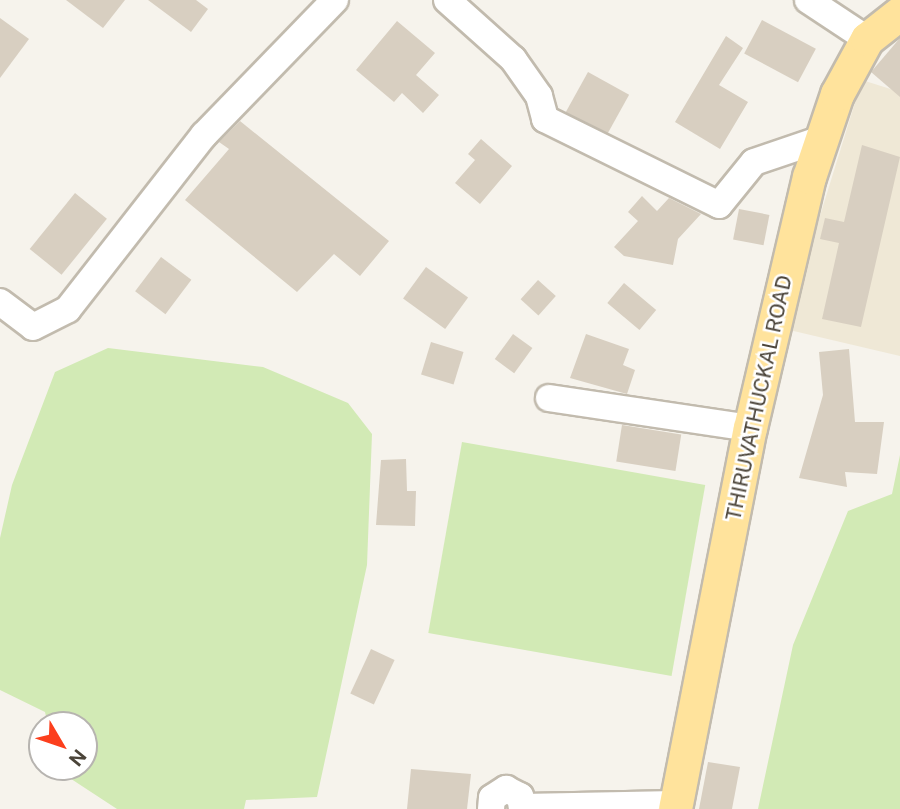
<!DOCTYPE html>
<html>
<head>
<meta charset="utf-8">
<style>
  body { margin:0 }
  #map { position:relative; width:900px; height:809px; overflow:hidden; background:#f6f3ec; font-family:"Public Sans",sans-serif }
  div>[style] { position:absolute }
  .education>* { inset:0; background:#efe8d6 }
  .green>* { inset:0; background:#d2eab5; transform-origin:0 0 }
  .building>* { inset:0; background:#d8cfc1; transform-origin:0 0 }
  .roads { filter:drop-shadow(2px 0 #c2bbae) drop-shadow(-2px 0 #c2bbae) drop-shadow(0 2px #c2bbae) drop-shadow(0 -2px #c2bbae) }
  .minor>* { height:26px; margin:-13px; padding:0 13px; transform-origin:13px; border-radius:13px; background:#fff }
  .major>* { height:33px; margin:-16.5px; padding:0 16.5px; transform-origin:16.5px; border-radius:16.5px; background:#ffe39c }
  span { translate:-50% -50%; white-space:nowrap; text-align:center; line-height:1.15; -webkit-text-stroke:5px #fff; paint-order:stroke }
  .street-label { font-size:21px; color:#4b4439 }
  .north { position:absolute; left:28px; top:711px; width:70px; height:70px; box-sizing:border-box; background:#fff; border:2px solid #b7b4b0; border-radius:50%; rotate:129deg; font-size:19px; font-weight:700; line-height:28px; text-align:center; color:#4b4439 }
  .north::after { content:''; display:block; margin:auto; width:24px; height:32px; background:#fc3f1d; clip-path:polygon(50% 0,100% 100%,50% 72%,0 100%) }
</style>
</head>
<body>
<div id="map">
  <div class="education">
    <div style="clip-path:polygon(862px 80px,900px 92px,900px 356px,785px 329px)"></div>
  </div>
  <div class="green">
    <div style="clip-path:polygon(108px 348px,263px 367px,348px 403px,372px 434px,367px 565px,317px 797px,246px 800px,244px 809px,117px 809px,59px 771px,84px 767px,84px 725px,48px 725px,45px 712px,0 690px,0 538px,12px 485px,55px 372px)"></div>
    <div style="left:462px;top:442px;width:247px;height:194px;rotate:10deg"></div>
    <div style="clip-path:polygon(900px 455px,900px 809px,758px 809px,793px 645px,848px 511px,892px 494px)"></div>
  </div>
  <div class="building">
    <div style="clip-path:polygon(66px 0,125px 0,103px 28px)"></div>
    <div style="clip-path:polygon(148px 0,196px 0,208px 9px,191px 32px)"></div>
    <div style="clip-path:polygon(0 18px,29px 39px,0 78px)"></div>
    <div style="left:762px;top:20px;width:61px;height:38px;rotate:28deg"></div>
    <div style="clip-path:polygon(397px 21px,435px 53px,416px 75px,439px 95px,423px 113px,402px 93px,394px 102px,356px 70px)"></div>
    <div style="clip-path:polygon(726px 36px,743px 48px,719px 85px,748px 102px,720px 149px,675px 122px)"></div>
    <div style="clip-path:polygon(900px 38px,900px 97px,871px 72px)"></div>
    <div style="left:588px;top:72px;width:47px;height:46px;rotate:29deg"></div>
    <div style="clip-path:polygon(240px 121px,389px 241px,360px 276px,334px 254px,297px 292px,185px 200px,229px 149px,219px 142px)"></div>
    <div style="clip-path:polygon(481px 139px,512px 166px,480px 204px,455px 183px,475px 160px,468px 154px)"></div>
    <div style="clip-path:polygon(862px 145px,900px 157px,861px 327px,822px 319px,839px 243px,820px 239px,825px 218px,844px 222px)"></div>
    <div style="left:75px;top:193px;width:41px;height:72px;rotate:39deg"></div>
    <div style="clip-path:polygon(642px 196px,657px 211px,669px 198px,701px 214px,678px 239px,673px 265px,624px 256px,614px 247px,638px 221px,628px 212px)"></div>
    <div style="left:739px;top:209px;width:31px;height:31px;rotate:11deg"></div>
    <div style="left:161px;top:257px;width:38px;height:43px;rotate:37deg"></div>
    <div style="left:426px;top:267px;width:52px;height:39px;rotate:36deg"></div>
    <div style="left:538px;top:280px;width:24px;height:26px;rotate:42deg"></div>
    <div style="left:624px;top:283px;width:42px;height:26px;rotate:40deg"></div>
    <div style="left:513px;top:334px;width:24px;height:31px;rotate:36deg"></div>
    <div style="clip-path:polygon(586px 334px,629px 349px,623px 365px,635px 370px,627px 394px,570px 378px)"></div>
    <div style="left:431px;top:342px;width:34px;height:34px;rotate:17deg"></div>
    <div style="clip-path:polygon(849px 349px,855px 422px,884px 422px,877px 474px,845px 472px,847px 487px,799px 478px,823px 395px,819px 352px)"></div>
    <div style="left:622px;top:425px;width:60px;height:37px;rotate:9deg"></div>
    <div style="clip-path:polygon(406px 459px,407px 491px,416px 491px,415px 526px,376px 525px,381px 460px)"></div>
    <div style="left:371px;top:649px;width:26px;height:49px;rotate:25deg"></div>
    <div style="clip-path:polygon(708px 762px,740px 767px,732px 809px,699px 809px)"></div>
    <div style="clip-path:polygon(411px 769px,471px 774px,467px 809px,407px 809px)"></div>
  </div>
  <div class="roads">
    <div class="minor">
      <div style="left:447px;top:0;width:89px;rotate:41.8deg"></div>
      <div style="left:513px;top:59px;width:45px;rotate:54.9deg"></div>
      <div style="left:539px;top:96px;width:24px;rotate:75deg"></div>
      <div style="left:545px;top:119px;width:194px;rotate:26.3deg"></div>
      <div style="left:719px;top:205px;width:55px;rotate:-50.9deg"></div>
      <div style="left:754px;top:162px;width:72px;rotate:-18.7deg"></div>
      <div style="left:808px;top:0;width:71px;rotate:33.5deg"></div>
      <div style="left:0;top:302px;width:41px;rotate:37.1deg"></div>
      <div style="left:33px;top:327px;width:39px;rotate:-27deg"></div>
      <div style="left:68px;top:309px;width:221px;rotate:-52deg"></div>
      <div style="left:204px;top:135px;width:188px;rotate:-45.9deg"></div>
      <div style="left:549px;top:398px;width:203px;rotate:8.5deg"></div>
      <div style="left:523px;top:807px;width:153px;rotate:-1.1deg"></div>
      <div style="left:491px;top:809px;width:11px;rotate:-85deg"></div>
      <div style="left:492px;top:798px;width:17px;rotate:-33deg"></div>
      <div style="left:506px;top:789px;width:16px;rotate:27deg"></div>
      <div style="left:520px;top:796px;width:13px;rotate:81deg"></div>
    </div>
    <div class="major">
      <div style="left:675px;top:809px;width:388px;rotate:-78.9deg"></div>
      <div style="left:750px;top:428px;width:258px;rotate:-76.8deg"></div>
      <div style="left:809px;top:177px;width:88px;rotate:-71.4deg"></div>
      <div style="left:837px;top:94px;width:63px;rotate:-61.4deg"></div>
      <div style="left:867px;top:39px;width:42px;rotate:-38.2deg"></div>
    </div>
  </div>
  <div class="street-label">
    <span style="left:759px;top:398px;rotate:-78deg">THIRUVATHUCKAL ROAD</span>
  </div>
  <div class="north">N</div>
</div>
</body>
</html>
